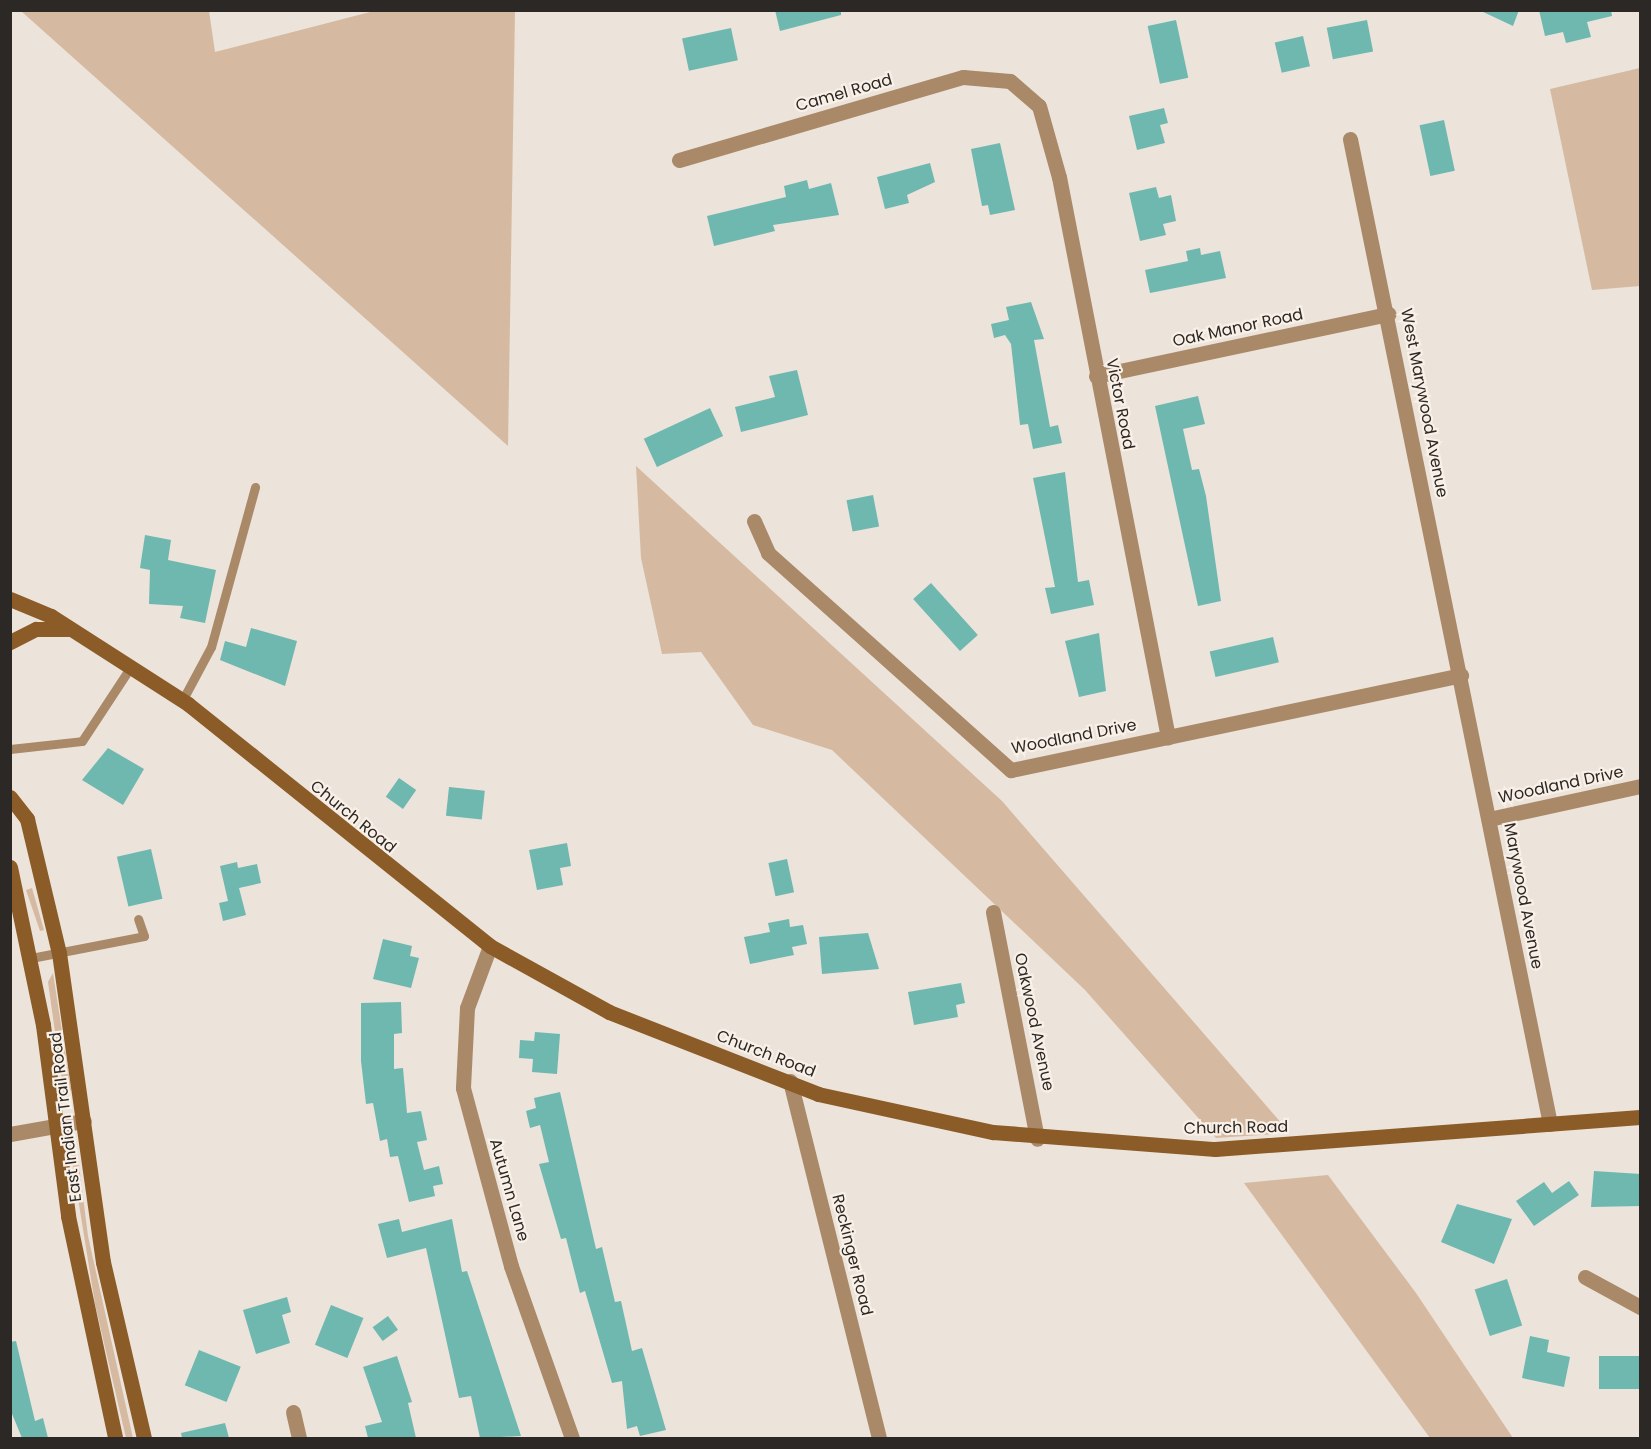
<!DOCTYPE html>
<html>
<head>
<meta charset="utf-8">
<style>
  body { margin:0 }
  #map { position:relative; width:1651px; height:1449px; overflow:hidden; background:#ece3da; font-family:Poppins,sans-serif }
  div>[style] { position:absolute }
  .green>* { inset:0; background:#d5baa1 }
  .building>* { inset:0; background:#6eb8b0; transform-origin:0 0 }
  .lane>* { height:9px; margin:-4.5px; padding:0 4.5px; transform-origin:4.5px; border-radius:4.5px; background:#aa8968 }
  .street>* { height:15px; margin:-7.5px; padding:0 7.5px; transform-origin:7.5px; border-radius:7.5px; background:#aa8968 }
  .secondary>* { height:15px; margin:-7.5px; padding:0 7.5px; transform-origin:7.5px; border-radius:7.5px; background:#8b5c27 }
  span { translate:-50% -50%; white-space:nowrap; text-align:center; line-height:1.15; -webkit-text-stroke:4.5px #f9f0e7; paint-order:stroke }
  .street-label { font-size:16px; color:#2c2825 }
  .frame { position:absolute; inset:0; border:12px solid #2c2825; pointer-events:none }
</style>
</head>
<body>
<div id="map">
  <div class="green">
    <div style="clip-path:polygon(21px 11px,209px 11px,215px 52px,374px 11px,515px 11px,508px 446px)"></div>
    <div style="clip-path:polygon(1640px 68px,1640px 286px,1592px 290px,1550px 89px)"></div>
    <div style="clip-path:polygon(636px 466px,1002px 801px,1290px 1133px,1216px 1138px,1085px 990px,832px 750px,753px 725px,701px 652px,662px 654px,641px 558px)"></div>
    <div style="clip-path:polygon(32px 888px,44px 930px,40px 931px,26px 890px)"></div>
    <div style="clip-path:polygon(53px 973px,71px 1089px,65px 1103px,48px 982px)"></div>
    <div style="clip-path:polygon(69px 1142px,78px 1157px,88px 1236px,133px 1438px,126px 1438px,95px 1304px)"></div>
    <div style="clip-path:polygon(1328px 1175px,1416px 1293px,1513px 1438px,1430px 1438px,1244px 1183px)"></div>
  </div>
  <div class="building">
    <div style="clip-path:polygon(775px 10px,841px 10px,841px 15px,780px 31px)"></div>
    <div style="clip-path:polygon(1479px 10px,1519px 10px,1513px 26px)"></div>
    <div style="clip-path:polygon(1539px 10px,1611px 10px,1612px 16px,1587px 22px,1591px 37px,1566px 43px,1563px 32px,1545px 36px)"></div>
    <div style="left:1176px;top:20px;width:59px;height:29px;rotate:78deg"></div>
    <div style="left:1367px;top:20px;width:32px;height:41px;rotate:79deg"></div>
    <div style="left:731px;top:28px;width:33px;height:50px;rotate:78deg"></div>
    <div style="left:1303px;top:36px;width:31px;height:29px;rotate:77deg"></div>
    <div style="clip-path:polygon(1164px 108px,1168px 123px,1160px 125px,1165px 143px,1137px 150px,1129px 116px)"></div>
    <div style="left:1444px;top:120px;width:52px;height:25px;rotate:78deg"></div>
    <div style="clip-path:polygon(1000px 143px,1015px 210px,990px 215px,988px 205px,982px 206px,971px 149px)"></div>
    <div style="clip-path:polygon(930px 163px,935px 182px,907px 195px,909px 203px,885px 209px,877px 177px)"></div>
    <div style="clip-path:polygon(807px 180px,809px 189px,831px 183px,839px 215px,773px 225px,775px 231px,714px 246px,707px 216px,786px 197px,784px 186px)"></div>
    <div style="clip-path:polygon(1156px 187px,1159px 198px,1171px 195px,1176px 221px,1163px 224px,1166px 235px,1140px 241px,1129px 193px)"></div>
    <div style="clip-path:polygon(1200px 248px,1201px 255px,1220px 251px,1226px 278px,1150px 293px,1145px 270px,1188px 261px,1186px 251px)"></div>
    <div style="clip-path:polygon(1031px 302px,1044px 339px,1034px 340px,1050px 427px,1058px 425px,1062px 443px,1033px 449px,1028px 424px,1020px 425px,1011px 344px,1005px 335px,994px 338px,991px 324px,1009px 320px,1006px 307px)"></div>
    <div style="clip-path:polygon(797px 370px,808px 415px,741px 432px,735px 407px,775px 397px,769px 376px)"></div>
    <div style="clip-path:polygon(1198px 396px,1205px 424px,1183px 429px,1192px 470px,1199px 469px,1206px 496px,1221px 601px,1198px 606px,1155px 406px)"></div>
    <div style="left:710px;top:408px;width:31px;height:73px;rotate:65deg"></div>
    <div style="clip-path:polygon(1065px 472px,1078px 582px,1089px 580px,1094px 605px,1051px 614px,1045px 588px,1055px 587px,1033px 478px)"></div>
    <div style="left:873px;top:495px;width:32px;height:27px;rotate:79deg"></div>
    <div style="clip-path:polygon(145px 535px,171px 540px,168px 560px,216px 570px,205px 623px,180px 618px,183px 606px,149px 604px,150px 570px,140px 568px)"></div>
    <div style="left:931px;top:583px;width:70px;height:24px;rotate:48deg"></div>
    <div style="clip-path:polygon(251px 628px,297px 641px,285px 686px,220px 660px,225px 641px,246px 647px)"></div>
    <div style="clip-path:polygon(1099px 633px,1106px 691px,1079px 697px,1065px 641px)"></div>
    <div style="left:1273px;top:637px;width:26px;height:65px;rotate:77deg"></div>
    <div style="clip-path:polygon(108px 748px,144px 769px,123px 805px,82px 780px)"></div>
    <div style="left:399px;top:778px;width:21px;height:23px;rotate:35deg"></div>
    <div style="left:449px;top:787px;width:36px;height:29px;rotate:6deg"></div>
    <div style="clip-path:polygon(567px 843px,571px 866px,560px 868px,563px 885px,537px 890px,529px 850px)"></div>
    <div style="left:151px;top:849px;width:51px;height:35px;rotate:77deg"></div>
    <div style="left:787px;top:859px;width:34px;height:19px;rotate:78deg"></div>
    <div style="clip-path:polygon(237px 862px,238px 868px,257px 864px,261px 883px,239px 888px,246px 915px,223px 921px,219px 903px,228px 901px,220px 866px)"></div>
    <div style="clip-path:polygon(789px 919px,790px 927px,803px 925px,807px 944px,792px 947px,794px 955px,750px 964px,744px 937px,770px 932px,768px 923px)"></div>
    <div style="clip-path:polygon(868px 933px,879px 969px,822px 974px,819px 937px)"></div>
    <div style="clip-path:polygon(383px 939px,412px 946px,410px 956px,419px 958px,411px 988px,373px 979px)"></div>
    <div style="clip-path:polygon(961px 983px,965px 1003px,956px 1005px,958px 1017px,914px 1025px,908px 992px)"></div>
    <div style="clip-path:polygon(401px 1002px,402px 1033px,394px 1034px,394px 1069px,403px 1068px,407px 1113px,421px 1111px,427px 1140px,417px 1142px,424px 1170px,439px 1166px,443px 1184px,433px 1186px,435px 1196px,409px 1202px,398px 1156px,390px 1157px,387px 1139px,380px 1141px,373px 1103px,366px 1104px,361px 1061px,361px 1003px)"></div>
    <div style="clip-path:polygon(535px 1032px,560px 1034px,557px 1074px,532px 1072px,533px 1059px,519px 1058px,520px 1040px,534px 1041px)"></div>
    <div style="clip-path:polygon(560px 1092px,596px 1249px,602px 1247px,615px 1302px,621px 1301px,632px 1351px,642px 1348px,666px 1430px,640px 1436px,637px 1426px,627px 1429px,622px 1381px,612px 1383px,585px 1291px,580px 1293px,566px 1238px,561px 1239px,539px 1164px,549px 1162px,540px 1125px,530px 1128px,526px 1111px,536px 1108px,534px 1098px)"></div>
    <div style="clip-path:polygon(1594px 1171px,1641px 1174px,1641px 1206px,1591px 1207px)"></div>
    <div style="clip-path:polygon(1569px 1181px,1579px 1195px,1534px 1226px,1516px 1201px,1544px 1182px,1552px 1193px)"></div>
    <div style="clip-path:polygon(1457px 1204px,1512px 1219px,1494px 1264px,1441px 1242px)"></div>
    <div style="clip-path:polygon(399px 1219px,402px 1232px,452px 1219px,462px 1272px,467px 1271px,521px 1436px,480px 1438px,471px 1396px,459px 1398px,426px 1248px,387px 1258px,378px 1224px)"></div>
    <div style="left:1507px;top:1279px;width:49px;height:34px;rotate:72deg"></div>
    <div style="clip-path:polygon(287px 1297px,291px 1312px,282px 1315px,290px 1343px,256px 1354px,243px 1310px)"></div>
    <div style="left:331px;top:1305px;width:35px;height:43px;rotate:22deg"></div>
    <div style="left:388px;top:1316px;width:17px;height:19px;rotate:54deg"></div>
    <div style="clip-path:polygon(1530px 1336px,1549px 1340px,1547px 1352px,1570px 1357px,1564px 1387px,1522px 1378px)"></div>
    <div style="clip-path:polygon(16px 1341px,35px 1421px,43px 1418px,48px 1438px,22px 1438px,10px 1409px,10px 1342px)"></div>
    <div style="left:199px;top:1350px;width:45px;height:38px;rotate:22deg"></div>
    <div style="clip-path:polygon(397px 1356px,412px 1402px,408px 1403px,416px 1438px,368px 1438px,365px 1426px,382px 1422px,363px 1367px)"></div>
    <div style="left:1599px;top:1356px;width:42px;height:33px"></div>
    <div style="clip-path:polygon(225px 1423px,229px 1438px,182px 1438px,181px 1433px)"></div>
  </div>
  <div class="lane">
    <div style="left:182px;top:701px;width:61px;rotate:-61.8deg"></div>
    <div style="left:211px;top:647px;width:166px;rotate:-74.6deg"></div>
    <div style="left:10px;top:749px;width:72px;rotate:-6.3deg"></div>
    <div style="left:82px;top:741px;width:87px;rotate:-56.7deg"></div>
    <div style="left:31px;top:958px;width:115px;rotate:-11deg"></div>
    <div style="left:144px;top:936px;width:18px;rotate:-109deg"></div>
  </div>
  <div class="street">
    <div style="left:1350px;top:139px;width:1005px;rotate:78.52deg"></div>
    <div style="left:679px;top:160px;width:296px;rotate:-16.3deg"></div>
    <div style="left:963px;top:77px;width:47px;rotate:4.9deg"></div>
    <div style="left:1010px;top:81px;width:38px;rotate:41deg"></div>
    <div style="left:1039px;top:106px;width:74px;rotate:74.3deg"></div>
    <div style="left:1059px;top:177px;width:571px;rotate:78.99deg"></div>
    <div style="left:1096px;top:376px;width:299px;rotate:-12deg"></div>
    <div style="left:754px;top:521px;width:35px;rotate:66deg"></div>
    <div style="left:768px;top:553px;width:326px;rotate:41.8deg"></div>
    <div style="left:1011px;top:770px;width:460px;rotate:-11.9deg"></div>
    <div style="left:1489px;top:819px;width:155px;rotate:-12.3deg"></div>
    <div style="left:993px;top:912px;width:231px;rotate:79deg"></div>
    <div style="left:490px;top:946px;width:66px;rotate:110.4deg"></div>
    <div style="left:467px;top:1008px;width:80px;rotate:92.9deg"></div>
    <div style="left:463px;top:1088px;width:184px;rotate:74.9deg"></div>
    <div style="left:511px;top:1266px;width:182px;rotate:70.5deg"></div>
    <div style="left:790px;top:1081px;width:368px;rotate:76deg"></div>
    <div style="left:10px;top:1134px;width:75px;rotate:-10deg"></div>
    <div style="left:1585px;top:1277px;width:63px;rotate:28.6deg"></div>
    <div style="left:293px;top:1412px;width:27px;rotate:77deg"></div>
  </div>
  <div class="secondary">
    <div style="left:10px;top:599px;width:44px;rotate:22.5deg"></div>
    <div style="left:51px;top:616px;width:163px;rotate:32.7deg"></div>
    <div style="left:188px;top:704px;width:387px;rotate:38.7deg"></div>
    <div style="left:490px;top:946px;width:136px;rotate:29deg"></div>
    <div style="left:609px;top:1012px;width:225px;rotate:21.4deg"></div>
    <div style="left:818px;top:1094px;width:179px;rotate:12.3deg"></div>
    <div style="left:993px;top:1132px;width:223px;rotate:4.4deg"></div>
    <div style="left:1215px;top:1149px;width:426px;rotate:-4.3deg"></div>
    <div style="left:10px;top:642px;width:29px;rotate:-27deg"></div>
    <div style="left:36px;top:629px;width:34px"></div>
    <div style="left:10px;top:797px;width:28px;rotate:52deg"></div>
    <div style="left:27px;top:819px;width:138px;rotate:76.6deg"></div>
    <div style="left:59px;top:953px;width:312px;rotate:81.9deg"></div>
    <div style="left:103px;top:1262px;width:181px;rotate:76.9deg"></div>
    <div style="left:10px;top:867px;width:161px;rotate:78.2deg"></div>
    <div style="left:43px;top:1025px;width:193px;rotate:82.5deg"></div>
    <div style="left:68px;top:1216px;width:227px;rotate:78deg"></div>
  </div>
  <div class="street-label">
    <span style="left:844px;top:93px;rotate:-16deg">Camel Road</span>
    <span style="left:1238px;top:328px;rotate:-12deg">Oak Manor Road</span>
    <span style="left:1424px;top:403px;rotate:79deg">West Marywood Avenue</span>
    <span style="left:1120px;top:404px;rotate:79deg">Victor Road</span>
    <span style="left:1074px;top:737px;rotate:-11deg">Woodland Drive</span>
    <span style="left:1561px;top:785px;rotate:-12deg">Woodland Drive</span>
    <span style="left:353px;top:817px;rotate:39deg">Church Road</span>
    <span style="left:1523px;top:896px;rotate:79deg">Marywood Avenue</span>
    <span style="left:1034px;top:1022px;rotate:78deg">Oakwood Avenue</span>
    <span style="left:766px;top:1054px;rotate:21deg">Church Road</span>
    <span style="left:66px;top:1117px;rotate:-97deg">East Indian Trail Road</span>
    <span style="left:1236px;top:1128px;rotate:-1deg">Church Road</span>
    <span style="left:509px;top:1190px;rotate:74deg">Autumn Lane</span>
    <span style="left:852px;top:1255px;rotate:76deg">Reckinger Road</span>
  </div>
  <div class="frame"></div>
</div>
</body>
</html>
